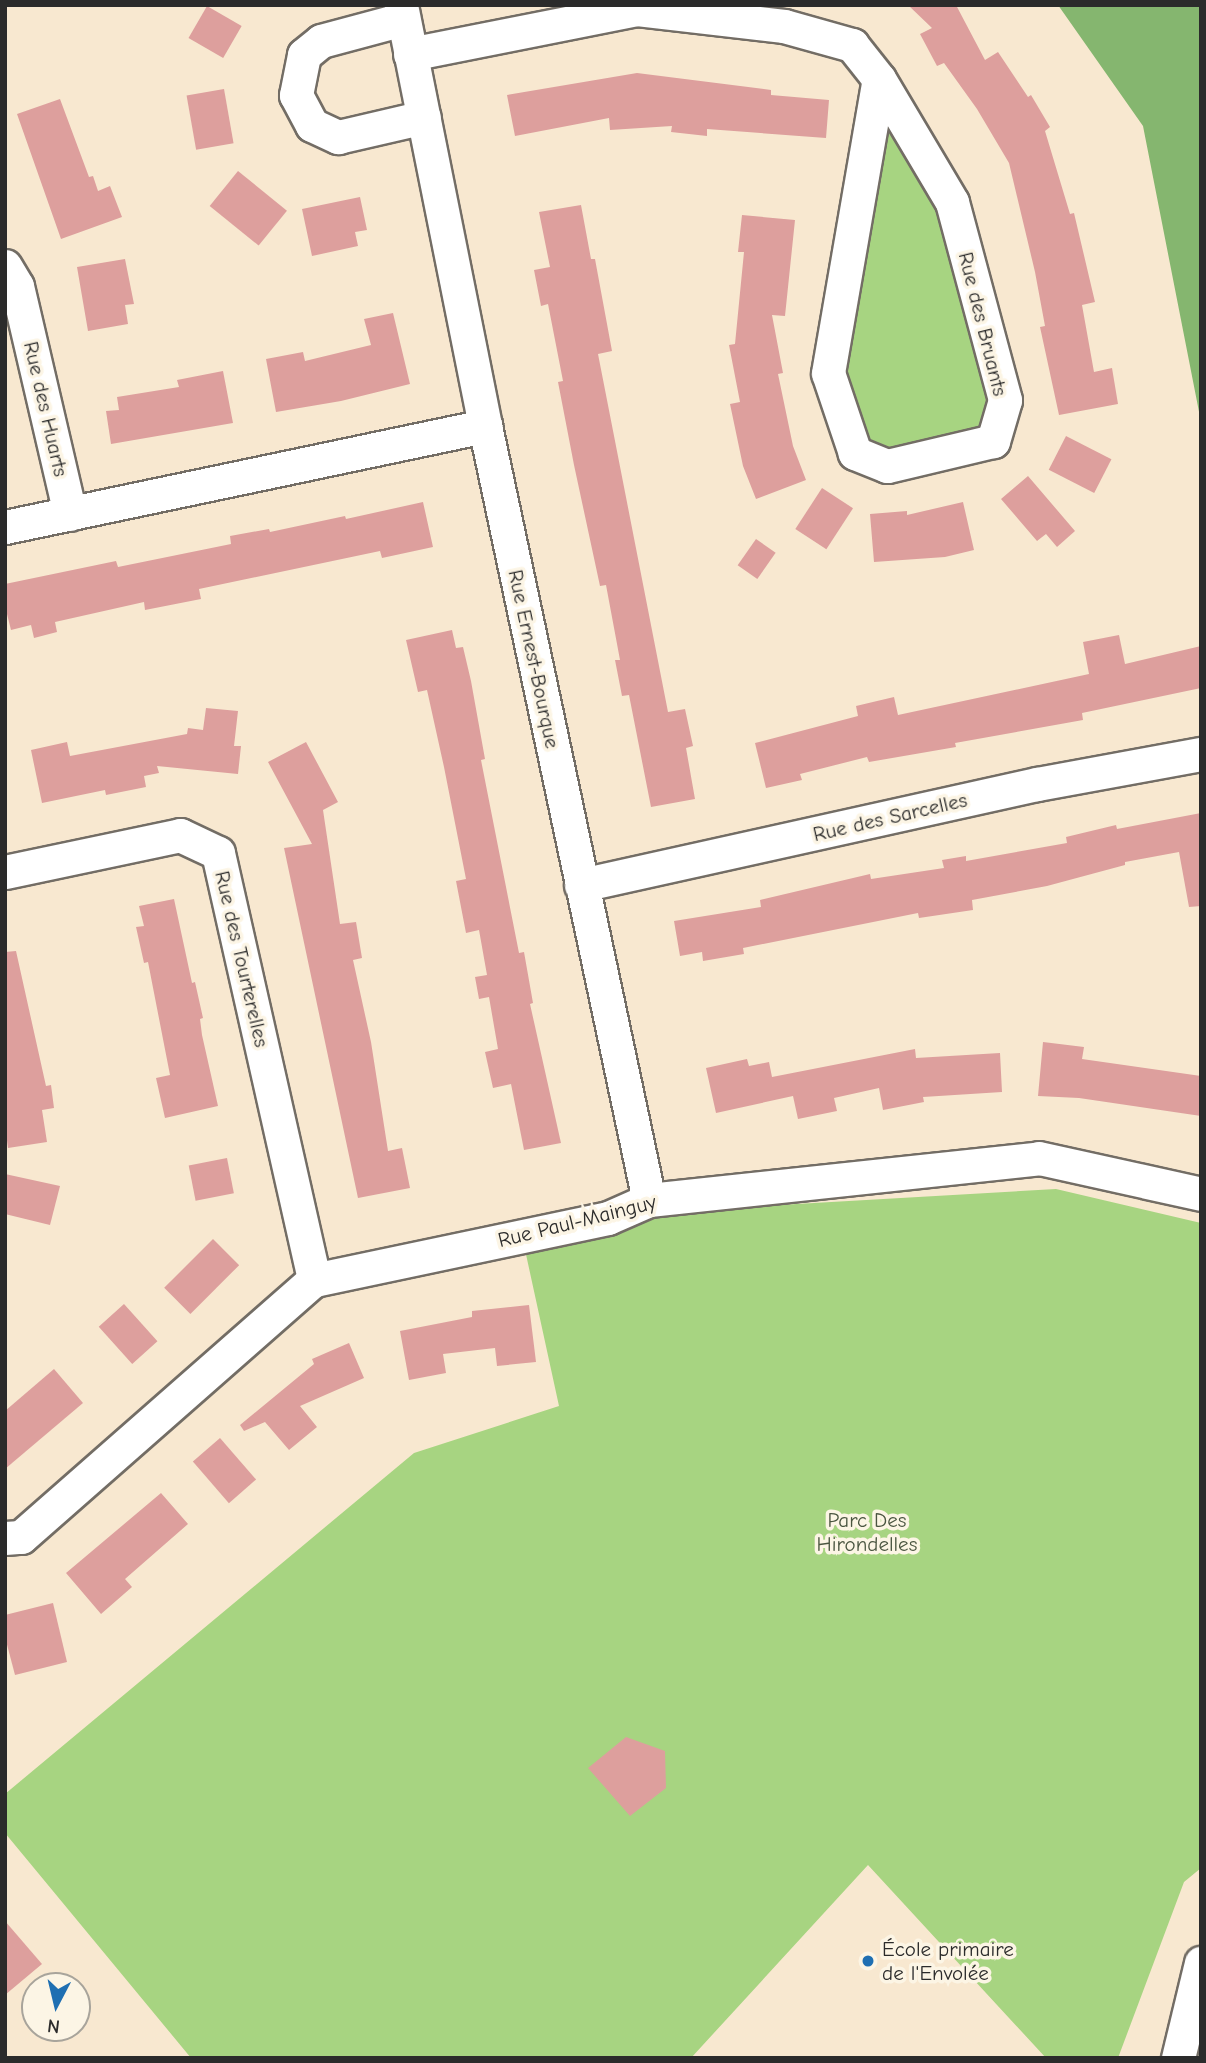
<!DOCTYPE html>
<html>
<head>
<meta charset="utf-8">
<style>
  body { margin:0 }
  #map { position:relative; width:1206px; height:2063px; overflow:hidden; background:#f8e8d0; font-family:"Comic Neue",sans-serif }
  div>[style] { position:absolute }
  .green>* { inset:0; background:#a7d481 }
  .forest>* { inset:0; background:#85b66f }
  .building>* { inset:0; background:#dd9f9d; transform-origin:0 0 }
  .roads { filter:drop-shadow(2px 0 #736d65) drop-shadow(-2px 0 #736d65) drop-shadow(0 2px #736d65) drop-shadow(0 -2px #736d65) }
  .street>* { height:33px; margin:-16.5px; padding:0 16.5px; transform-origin:16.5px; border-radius:16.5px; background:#fff }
  .dots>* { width:19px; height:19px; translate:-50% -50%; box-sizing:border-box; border:4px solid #fcf5e5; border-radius:50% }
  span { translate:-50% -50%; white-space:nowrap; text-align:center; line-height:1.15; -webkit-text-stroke:7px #fcf5e5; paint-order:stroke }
  .street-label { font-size:21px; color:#2b2b2b }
  .park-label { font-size:21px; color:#4a5540 }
  .poi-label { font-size:21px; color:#2b2b2b }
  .left { translate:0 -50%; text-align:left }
  .frame { position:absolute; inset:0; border:7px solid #2b2b2b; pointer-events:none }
  .north { position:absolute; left:21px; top:1972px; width:70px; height:70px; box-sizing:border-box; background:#fcf5e5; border:2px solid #a8a49b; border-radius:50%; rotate:187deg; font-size:19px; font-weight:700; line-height:28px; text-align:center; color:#2b2b2b }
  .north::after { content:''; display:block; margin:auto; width:24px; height:32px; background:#1f6fb2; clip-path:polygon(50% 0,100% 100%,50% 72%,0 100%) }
</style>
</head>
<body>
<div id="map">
  <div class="green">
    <div style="clip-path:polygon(879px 79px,952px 202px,1005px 400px,993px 441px,855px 453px,828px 373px)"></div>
    <div style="clip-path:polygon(1056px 1189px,1201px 1223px,1201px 1868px,1184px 1882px,1118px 2058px,1046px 2058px,868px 1865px,691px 2058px,191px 2058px,5px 1833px,5px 1794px,414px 1453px,559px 1406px,522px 1236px,657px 1212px)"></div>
  </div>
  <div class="forest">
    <div style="clip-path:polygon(1058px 5px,1201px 5px,1201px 422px,1143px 126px)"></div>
  </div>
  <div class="building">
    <div style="clip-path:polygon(908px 5px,956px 5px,985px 60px,998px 52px,1028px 97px,1031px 95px,1050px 127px,1045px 131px,1070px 214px,1074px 213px,1095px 302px,1082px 305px,1094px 372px,1112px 368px,1118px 404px,1059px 415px,1040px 327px,1045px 326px,1035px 272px,1009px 163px,977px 109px,944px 63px,937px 66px,920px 34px,932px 28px)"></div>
    <div style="left:207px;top:6px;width:40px;height:37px;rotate:30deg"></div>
    <div style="clip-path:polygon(637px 73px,771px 90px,771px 95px,829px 100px,826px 138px,707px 129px,707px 136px,671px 132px,672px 126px,610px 130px,609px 118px,515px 136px,507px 95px)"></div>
    <div style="left:224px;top:89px;width:55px;height:38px;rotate:80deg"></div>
    <div style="clip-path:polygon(60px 99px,89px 177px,93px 176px,98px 191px,110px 186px,122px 217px,61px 239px,17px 114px)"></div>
    <div style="left:238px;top:171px;width:63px;height:45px;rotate:39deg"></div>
    <div style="clip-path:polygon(360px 197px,367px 230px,355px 232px,358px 246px,312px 256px,302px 209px)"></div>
    <div style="clip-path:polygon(581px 205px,591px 259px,595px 259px,612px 351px,598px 354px,668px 712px,685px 709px,693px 746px,686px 748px,695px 799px,651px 807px,629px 695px,622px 696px,615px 660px,620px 660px,606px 585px,600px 586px,574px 465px,558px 382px,563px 381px,548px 304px,541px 306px,534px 270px,550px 267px,539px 212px)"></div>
    <div style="clip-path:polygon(742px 215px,795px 220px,785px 316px,772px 315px,783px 373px,778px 374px,793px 446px,806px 480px,756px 499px,743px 466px,730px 404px,740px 402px,729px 345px,735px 344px,744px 252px,738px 252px)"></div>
    <div style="clip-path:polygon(125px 259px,134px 304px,125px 305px,128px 324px,88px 331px,77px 267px)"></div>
    <div style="clip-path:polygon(393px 313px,410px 384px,341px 401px,276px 412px,266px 359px,303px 352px,305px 361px,371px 345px,364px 319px)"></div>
    <div style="clip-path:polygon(223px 371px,233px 423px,111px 444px,106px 411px,119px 410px,117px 397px,179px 387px,177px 380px)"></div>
    <div style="left:1066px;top:436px;width:51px;height:38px;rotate:27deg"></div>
    <div style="clip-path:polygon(1028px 476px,1075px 531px,1057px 547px,1046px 534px,1037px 541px,1001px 499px)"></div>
    <div style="left:822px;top:488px;width:37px;height:49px;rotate:33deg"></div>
    <div style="clip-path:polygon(423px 502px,433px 547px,382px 558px,380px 551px,199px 589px,201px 599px,145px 610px,144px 602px,55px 622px,57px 632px,34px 638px,31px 625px,11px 630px,5px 606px,5px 584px,116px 561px,118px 567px,231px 544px,230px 536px,269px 529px,270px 532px,345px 516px,346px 519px)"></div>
    <div style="clip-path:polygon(963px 502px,974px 550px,945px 557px,874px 562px,870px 514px,907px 511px,907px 515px)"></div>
    <div style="left:756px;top:539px;width:24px;height:32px;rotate:35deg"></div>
    <div style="clip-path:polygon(452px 630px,456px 648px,463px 647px,471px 681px,485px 759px,481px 760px,519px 953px,524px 952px,533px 1003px,530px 1004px,561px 1143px,524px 1150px,511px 1084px,493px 1088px,485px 1052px,498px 1049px,489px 997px,479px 999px,475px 977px,487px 975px,479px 930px,466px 933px,456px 881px,466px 879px,444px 767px,427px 690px,418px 692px,406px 640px)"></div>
    <div style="clip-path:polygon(1119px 635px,1125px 664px,1201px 646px,1201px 688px,1082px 713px,1083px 720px,955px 743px,956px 747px,869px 762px,867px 757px,800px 774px,802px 780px,766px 788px,755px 743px,858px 716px,856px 706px,894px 697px,898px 715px,1089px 674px,1083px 642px)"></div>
    <div style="clip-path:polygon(206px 708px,238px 711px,234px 746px,241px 746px,238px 774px,157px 766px,159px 773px,144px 776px,146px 787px,106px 795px,105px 790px,42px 803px,31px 750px,67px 742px,70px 756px,187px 734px,188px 728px,203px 730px)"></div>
    <div style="clip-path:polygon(306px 742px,338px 802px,323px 810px,340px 924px,356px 922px,362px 958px,353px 960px,371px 1042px,388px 1151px,402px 1148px,410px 1188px,358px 1198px,284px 848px,312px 844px,268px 762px)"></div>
    <div style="clip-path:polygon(1201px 813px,1201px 906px,1189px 907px,1179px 852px,1125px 862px,1125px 865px,1047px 886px,972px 900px,973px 910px,919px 918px,918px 913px,743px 948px,744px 954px,703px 961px,702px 952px,680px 956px,674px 921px,761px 907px,760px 900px,870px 874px,871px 879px,944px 868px,942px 860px,966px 856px,966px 861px,1067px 843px,1066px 837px,1116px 825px,1117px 829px)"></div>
    <div style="clip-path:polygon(174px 899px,192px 983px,195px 982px,203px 1018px,200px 1019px,202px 1035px,218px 1106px,165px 1118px,156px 1078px,170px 1075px,148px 962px,144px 963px,136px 927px,144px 926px,139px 906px)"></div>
    <div style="clip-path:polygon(16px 951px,46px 1086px,51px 1085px,54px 1108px,42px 1110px,47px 1142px,8px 1148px,5px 1126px,5px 952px)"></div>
    <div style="clip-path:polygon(1043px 1042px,1084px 1047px,1082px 1059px,1201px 1076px,1201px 1116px,1079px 1098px,1038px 1096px)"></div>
    <div style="clip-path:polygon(915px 1049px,916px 1058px,1000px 1053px,1002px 1092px,923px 1097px,924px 1102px,883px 1110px,879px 1088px,834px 1098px,837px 1111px,798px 1119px,793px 1096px,716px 1113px,706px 1068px,747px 1059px,749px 1066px,769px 1062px,772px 1077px)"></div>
    <div style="left:227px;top:1158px;width:36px;height:39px;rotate:79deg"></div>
    <div style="clip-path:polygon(5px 1174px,60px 1186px,50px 1225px,5px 1214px)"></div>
    <div style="left:213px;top:1239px;width:37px;height:69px;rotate:45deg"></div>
    <div style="left:124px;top:1304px;width:50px;height:34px;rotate:48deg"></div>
    <div style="clip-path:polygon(529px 1305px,536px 1362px,497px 1366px,495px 1348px,443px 1354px,446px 1373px,409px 1380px,400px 1331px,472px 1317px,472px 1311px)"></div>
    <div style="clip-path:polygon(349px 1343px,364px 1378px,300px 1406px,317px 1427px,289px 1450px,265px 1422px,244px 1431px,240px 1425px,314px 1364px,312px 1359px)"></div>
    <div style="clip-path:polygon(54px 1369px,83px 1403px,5px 1469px,5px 1411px)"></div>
    <div style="left:220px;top:1438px;width:55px;height:36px;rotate:49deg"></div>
    <div style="clip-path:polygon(161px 1493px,188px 1524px,125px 1579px,132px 1587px,101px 1614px,66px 1573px)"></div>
    <div style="clip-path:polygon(53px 1603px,67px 1662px,15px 1675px,5px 1637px,5px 1615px)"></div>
    <div style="clip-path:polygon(626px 1737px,665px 1751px,666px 1788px,630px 1816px,588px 1768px)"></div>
    <div style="clip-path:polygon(5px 1921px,42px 1964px,5px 1995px)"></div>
  </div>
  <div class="roads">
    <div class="street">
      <div style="left:401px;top:5px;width:429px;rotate:78.7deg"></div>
      <div style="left:485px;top:426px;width:791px;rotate:78.04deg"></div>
      <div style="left:403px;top:19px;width:85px;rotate:165deg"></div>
      <div style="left:321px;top:41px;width:22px;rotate:141deg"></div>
      <div style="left:304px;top:55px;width:41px;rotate:101.3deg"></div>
      <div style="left:296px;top:95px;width:34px;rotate:62deg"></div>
      <div style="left:312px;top:125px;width:29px;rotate:25deg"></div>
      <div style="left:338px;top:137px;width:88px;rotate:-13.1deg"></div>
      <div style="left:410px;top:54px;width:231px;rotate:-11.2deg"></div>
      <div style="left:637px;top:9px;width:148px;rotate:6.6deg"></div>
      <div style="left:784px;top:26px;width:71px;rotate:15.6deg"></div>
      <div style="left:852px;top:45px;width:43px;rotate:51.5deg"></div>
      <div style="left:879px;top:79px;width:143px;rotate:59.3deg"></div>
      <div style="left:952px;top:202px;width:205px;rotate:75deg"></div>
      <div style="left:1005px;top:400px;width:43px;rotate:106.3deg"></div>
      <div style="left:993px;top:441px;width:109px;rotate:166.7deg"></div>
      <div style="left:887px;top:466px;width:35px;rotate:-158deg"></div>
      <div style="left:855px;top:453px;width:84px;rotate:-108.6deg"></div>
      <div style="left:828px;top:373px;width:298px;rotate:-80.2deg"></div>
      <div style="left:5px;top:266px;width:23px;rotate:59deg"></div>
      <div style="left:17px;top:286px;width:234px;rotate:76.9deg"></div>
      <div style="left:5px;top:527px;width:491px;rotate:-11.9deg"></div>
      <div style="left:5px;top:872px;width:179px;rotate:-11.9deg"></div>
      <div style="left:180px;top:835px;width:42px;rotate:25.3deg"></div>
      <div style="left:218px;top:853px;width:438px;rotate:77.3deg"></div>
      <div style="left:581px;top:885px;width:467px;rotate:-12.5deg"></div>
      <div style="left:1037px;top:784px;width:167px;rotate:-10.4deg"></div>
      <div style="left:5px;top:1538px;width:16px;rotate:-4deg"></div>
      <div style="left:21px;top:1537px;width:390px;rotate:-41.3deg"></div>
      <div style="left:314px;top:1280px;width:300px;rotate:-11.9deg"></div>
      <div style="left:608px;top:1218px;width:45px;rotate:-23.7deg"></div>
      <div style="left:649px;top:1200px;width:392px;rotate:-6.1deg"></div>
      <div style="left:1039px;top:1158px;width:166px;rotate:12.5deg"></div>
      <div style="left:1178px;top:2058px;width:98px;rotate:-76.4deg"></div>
    </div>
  </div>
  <div class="dots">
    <div style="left:868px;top:1961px;background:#1f6fb2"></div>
  </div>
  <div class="street-label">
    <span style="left:983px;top:324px;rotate:76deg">Rue des Bruants</span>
    <span style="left:46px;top:409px;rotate:77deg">Rue des Huarts</span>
    <span style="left:534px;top:659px;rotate:78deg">Rue Ernest-Bourque</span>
    <span style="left:890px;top:817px;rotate:-13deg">Rue des Sarcelles</span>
    <span style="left:242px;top:959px;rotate:77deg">Rue des Tourterelles</span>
    <span style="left:577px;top:1221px;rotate:-14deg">Rue Paul-Mainguy</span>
  </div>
  <div class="park-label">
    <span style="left:867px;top:1532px">Parc Des<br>Hirondelles</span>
  </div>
  <div class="poi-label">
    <span class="left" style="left:882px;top:1961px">École primaire<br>de l'Envolée</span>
  </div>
  <div class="frame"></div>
  <div class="north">N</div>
</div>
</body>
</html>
